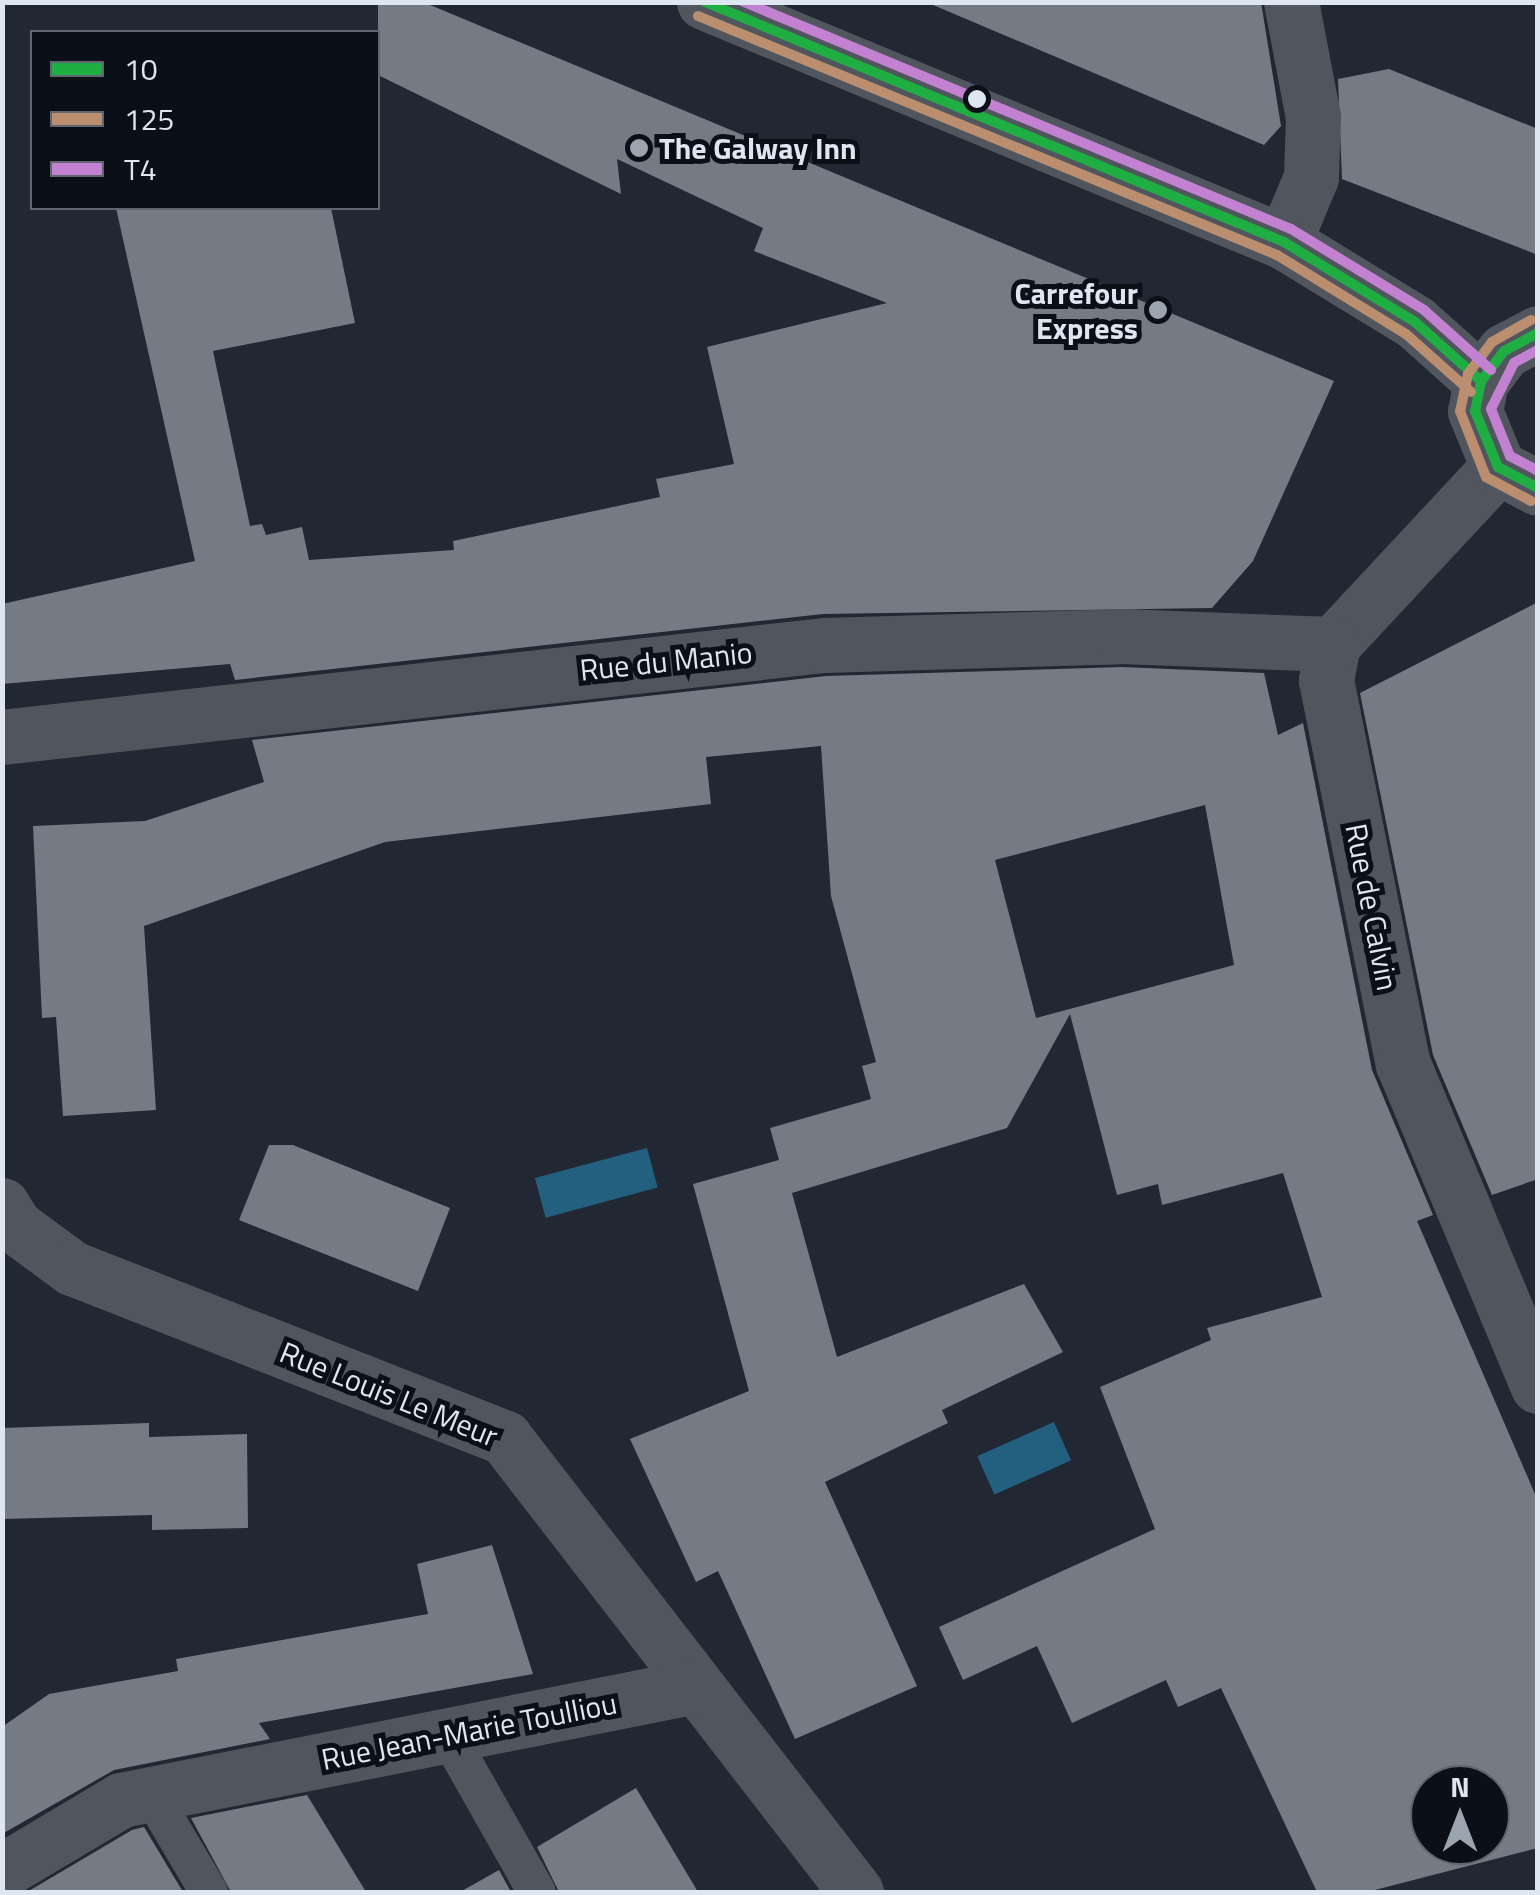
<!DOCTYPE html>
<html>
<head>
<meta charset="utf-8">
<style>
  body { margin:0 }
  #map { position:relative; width:1540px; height:1895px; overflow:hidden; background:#222833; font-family:"Titillium Web",sans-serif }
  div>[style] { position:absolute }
  .water>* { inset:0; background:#236080; transform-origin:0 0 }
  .building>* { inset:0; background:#757b84 }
  .lane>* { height:38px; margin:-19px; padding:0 19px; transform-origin:19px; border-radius:19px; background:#51565e }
  .street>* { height:55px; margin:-27.5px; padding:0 27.5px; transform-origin:27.5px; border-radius:27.5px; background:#51565e }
  .secondary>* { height:55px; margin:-27.5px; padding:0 27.5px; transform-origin:27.5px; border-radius:27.5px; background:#51565e }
  .bus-1>* { height:10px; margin:-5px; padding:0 5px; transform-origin:5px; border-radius:5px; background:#1eae42 }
  .bus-2>* { height:10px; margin:-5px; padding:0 5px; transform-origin:5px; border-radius:5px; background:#bb8e70 }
  .bus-3>* { height:10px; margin:-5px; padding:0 5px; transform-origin:5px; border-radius:5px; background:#c381d2 }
  .dots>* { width:28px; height:28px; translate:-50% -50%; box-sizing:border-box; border:5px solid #0b1018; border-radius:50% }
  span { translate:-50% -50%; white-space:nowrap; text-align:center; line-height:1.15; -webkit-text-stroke:10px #0b1018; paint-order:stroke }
  .poi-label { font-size:30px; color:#dee6f2; font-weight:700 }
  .left { translate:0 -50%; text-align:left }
  .right { translate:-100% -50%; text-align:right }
  .street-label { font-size:30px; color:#dee6f2 }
  .frame { position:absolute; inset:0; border:5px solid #dee6f2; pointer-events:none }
  .legend { position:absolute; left:30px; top:30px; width:350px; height:180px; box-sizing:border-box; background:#0b1018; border:2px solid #5f666f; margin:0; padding:12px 18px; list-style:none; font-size:30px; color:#dee6f2 }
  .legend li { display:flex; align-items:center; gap:20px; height:50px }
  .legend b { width:50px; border:2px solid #5f666f }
  .north { position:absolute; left:1410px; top:1765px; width:100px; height:100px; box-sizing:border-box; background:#0b1018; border:2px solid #5f666f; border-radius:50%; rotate:0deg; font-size:28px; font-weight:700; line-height:40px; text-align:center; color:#dee6f2 }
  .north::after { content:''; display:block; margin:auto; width:35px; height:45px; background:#9ca4af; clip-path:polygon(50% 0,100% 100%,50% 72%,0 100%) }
</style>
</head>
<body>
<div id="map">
  <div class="water">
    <div style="left:647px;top:1148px;width:41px;height:116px;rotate:75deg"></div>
    <div style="left:1054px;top:1422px;width:42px;height:84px;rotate:66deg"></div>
  </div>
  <div class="building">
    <div style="clip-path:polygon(378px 2px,423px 2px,1334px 381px,1253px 561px,1212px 608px,823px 614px,235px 680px,230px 664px,2px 684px,2px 604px,195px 561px,116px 208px,331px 208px,355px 323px,213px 351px,250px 526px,262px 524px,266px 535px,302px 527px,309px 560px,454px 550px,453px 541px,660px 497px,656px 479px,734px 464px,707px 347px,887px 303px,754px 251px,763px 228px,617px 159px,621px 194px,378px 75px)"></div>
    <div style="clip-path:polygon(926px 2px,1261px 2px,1281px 126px,1264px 145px)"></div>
    <div style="clip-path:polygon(1389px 69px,1538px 129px,1538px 255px,1342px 179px,1338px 79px)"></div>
    <div style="clip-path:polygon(1538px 602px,1538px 1179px,1492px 1195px,1433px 1055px,1360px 693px)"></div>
    <div style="clip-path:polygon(evenodd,1122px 667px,1264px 673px,1278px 735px,1303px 723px,1372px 1070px,1433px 1215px,1417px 1221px,1538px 1501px,1538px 1848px,1367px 1892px,1317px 1892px,1221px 1688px,1178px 1707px,1166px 1680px,1072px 1723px,1037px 1646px,963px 1680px,939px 1627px,1155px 1529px,1100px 1387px,1211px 1340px,1207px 1328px,1322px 1297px,1283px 1173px,1162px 1205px,1158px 1184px,1117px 1195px,1070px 1014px,1007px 1128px,792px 1193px,837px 1357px,1024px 1284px,1063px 1352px,942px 1410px,948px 1423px,825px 1482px,917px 1686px,795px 1739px,718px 1571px,696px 1582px,630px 1439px,749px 1391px,693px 1184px,779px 1160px,770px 1128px,871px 1099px,862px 1066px,876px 1062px,831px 896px,821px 746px,706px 757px,711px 804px,385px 842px,144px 926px,156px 1110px,63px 1116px,56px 1017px,42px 1018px,33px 826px,145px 821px,264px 782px,252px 740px,826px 676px,1122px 667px,1205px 805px,1234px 965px,1036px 1018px,995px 860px,1205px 805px,1122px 667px,1430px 1785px,1490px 1785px,1490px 1845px,1430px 1845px,1430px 1785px)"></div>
    <div style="clip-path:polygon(269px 1145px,293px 1145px,450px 1208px,418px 1291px,239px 1220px)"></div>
    <div style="clip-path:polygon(149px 1423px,149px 1437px,247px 1434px,248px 1528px,152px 1530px,152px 1515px,2px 1519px,2px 1428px)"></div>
    <div style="clip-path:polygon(492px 1545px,533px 1674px,259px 1723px,270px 1739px,114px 1770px,2px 1834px,2px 1727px,49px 1694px,178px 1671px,176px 1659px,428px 1614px,417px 1564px)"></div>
    <div style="clip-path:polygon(636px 1788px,698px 1892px,559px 1892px,537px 1847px)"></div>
    <div style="clip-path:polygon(307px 1795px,366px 1892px,231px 1892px,191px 1818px)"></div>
    <div style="clip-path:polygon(144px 1827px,183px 1892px,27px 1892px,132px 1830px)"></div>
    <div style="clip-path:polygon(499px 1870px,511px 1892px,460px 1892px)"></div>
  </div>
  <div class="lane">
    <div style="left:448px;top:1735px;width:180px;rotate:60.5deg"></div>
    <div style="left:151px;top:1794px;width:114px;rotate:59.4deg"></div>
  </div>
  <div class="street">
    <div style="left:1284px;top:242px;width:70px;rotate:-67.4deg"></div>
    <div style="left:1311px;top:177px;width:60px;rotate:-88.1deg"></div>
    <div style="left:1313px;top:117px;width:117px;rotate:-100.8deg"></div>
    <div style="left:1498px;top:467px;width:242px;rotate:133deg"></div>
    <div style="left:1333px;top:644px;width:37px;rotate:101deg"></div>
    <div style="left:1326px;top:680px;width:392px;rotate:78.7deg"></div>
    <div style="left:1403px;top:1064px;width:349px;rotate:67.3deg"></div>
    <div style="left:2px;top:737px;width:827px;rotate:-6.39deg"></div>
    <div style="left:824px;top:645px;width:298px;rotate:-1.7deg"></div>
    <div style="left:1122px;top:636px;width:211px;rotate:2.2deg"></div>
    <div style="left:2px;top:1205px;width:25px;rotate:58deg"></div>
    <div style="left:15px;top:1226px;width:71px;rotate:36.4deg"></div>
    <div style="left:72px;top:1268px;width:465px;rotate:21.4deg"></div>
    <div style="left:505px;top:1438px;width:574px;rotate:52.29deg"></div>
    <div style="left:2px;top:1871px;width:139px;rotate:-30.8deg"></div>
    <div style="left:121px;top:1800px;width:586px;rotate:-11.21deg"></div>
  </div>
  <div class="secondary">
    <div style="left:704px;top:2px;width:628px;rotate:22.48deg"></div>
    <div style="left:1284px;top:242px;width:153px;rotate:31.4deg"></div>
    <div style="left:1415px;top:322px;width:89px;rotate:41.8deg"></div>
    <div style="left:1538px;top:333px;width:38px;rotate:152deg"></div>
    <div style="left:1504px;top:351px;width:38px;rotate:127deg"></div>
    <div style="left:1481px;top:381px;width:31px;rotate:101deg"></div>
    <div style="left:1475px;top:411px;width:61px;rotate:67.7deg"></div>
    <div style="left:1498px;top:467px;width:45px;rotate:27.7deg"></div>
  </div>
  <div class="bus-1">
    <div style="left:705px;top:2px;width:627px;rotate:22.51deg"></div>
    <div style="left:1284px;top:242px;width:153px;rotate:31.4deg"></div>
    <div style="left:1415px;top:322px;width:89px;rotate:41.8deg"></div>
    <div style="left:1538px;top:333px;width:38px;rotate:152deg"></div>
    <div style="left:1504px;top:351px;width:38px;rotate:127deg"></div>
    <div style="left:1481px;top:381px;width:31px;rotate:101deg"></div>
    <div style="left:1475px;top:411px;width:61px;rotate:67.7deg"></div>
    <div style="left:1498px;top:467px;width:45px;rotate:27.7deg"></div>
  </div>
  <div class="bus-2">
    <div style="left:698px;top:16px;width:626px;rotate:22.43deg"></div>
    <div style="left:1277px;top:255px;width:151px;rotate:31.5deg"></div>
    <div style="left:1406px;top:334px;width:87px;rotate:41.7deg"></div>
    <div style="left:1531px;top:320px;width:45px;rotate:150.6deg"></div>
    <div style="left:1492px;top:342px;width:40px;rotate:127deg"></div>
    <div style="left:1468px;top:374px;width:38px;rotate:102deg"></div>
    <div style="left:1460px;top:411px;width:71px;rotate:68.5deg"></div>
    <div style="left:1486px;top:477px;width:51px;rotate:28.1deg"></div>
  </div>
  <div class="bus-3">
    <div style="left:744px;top:2px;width:592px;rotate:22.54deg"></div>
    <div style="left:1291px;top:229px;width:156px;rotate:31.3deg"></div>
    <div style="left:1424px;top:310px;width:90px;rotate:41.8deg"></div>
    <div style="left:1538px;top:350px;width:27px;rotate:152deg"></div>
    <div style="left:1514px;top:363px;width:51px;rotate:116.6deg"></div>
    <div style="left:1491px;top:409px;width:51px;rotate:68deg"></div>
    <div style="left:1510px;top:456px;width:32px;rotate:28deg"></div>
  </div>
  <div class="dots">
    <div style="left:977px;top:99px;background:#dee6f2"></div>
    <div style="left:639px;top:148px;background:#9ca4af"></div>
    <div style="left:1158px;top:310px;background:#9ca4af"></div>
  </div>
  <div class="poi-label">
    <span class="left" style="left:659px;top:148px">The Galway Inn</span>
    <span class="right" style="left:1138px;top:310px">Carrefour<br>Express</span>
  </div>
  <div class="street-label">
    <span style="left:666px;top:661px;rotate:-6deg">Rue du Manio</span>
    <span style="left:1372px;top:907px;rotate:79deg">Rue de Calvin</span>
    <span style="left:389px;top:1394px;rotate:22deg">Rue Louis Le Meur</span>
    <span style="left:469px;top:1731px;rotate:-11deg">Rue Jean-Marie Toulliou</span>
  </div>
  <div class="frame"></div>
  <ul class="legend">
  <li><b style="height:12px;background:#1eae42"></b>10</li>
  <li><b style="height:12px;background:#bb8e70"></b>125</li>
  <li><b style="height:12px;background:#c381d2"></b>T4</li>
  </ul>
  <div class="north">N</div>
</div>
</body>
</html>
